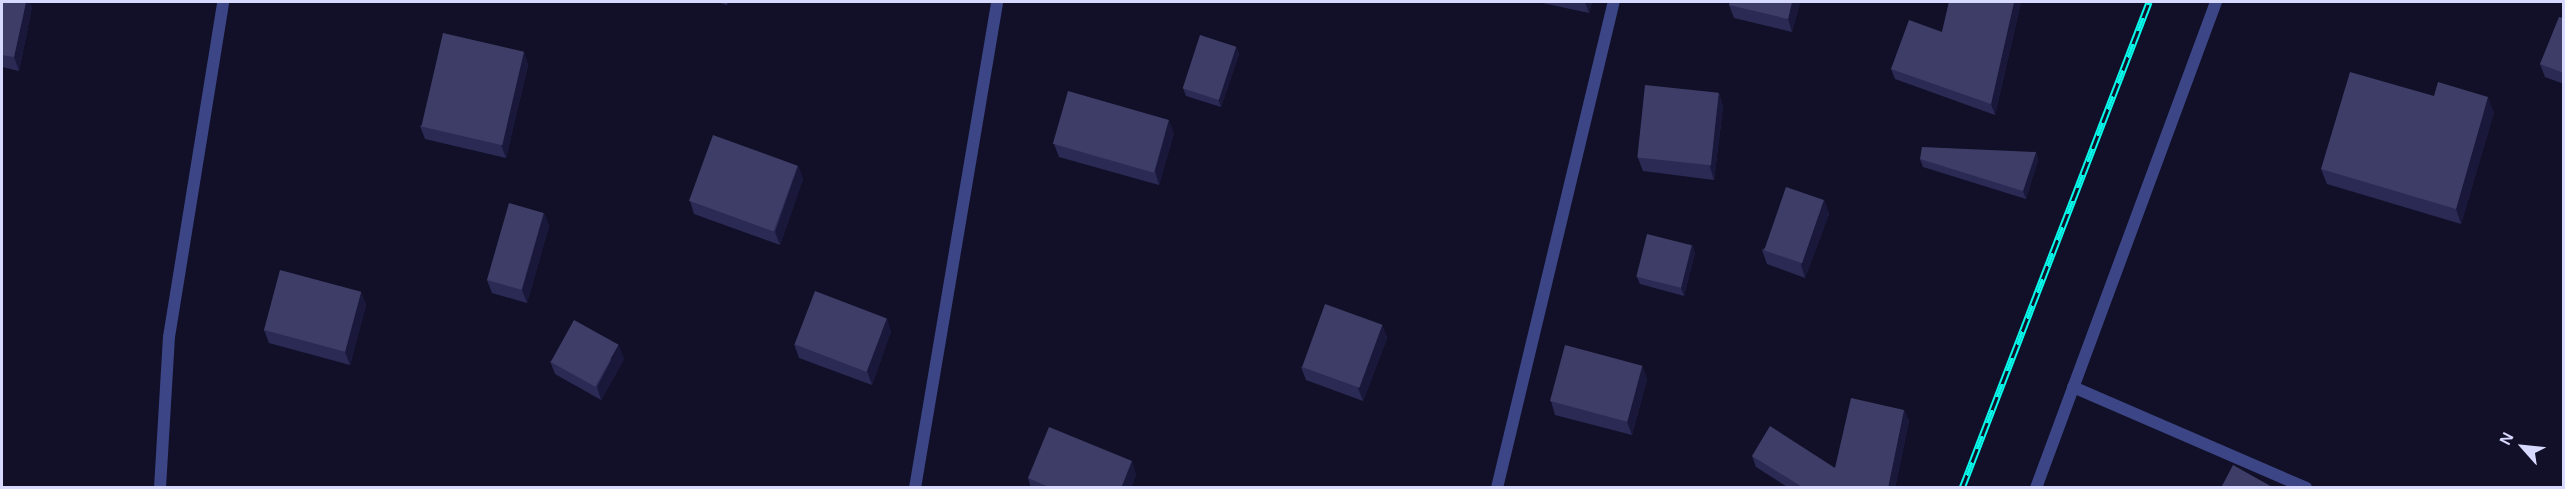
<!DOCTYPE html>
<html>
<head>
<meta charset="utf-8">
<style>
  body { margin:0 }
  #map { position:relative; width:2565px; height:489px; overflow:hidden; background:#111028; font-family:Arial,sans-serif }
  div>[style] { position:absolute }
  .street>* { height:12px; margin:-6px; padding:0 6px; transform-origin:6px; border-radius:6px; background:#3c4585 }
  .rail>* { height:7px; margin-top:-3.5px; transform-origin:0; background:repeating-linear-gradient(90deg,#111028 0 14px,#08faeb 0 28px); box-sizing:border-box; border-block:2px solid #08faeb }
  .wall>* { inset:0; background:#2b2a55 }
  .shaded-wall>* { inset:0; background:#19183b }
  .building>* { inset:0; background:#3e3d67; transform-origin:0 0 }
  span { translate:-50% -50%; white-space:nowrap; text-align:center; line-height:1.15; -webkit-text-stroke:4.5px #111028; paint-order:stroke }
  .frame { position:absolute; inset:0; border:3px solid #d8d9fe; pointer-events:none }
  .north { position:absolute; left:2493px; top:417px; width:60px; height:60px; -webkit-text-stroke:4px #111028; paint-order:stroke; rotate:297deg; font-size:16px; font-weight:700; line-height:24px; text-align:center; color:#d8d9fe }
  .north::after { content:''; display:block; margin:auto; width:21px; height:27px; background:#d8d9fe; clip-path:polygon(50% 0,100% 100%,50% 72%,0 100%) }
</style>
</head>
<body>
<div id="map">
  <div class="street">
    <div style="left:2073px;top:387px;width:254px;rotate:23.4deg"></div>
    <div style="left:160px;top:488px;width:151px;rotate:-86.6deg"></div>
    <div style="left:169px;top:337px;width:339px;rotate:-80.8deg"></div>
    <div style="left:915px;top:488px;width:493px;rotate:-80.4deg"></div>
    <div style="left:1497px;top:488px;width:500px;rotate:-76.5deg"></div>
    <div style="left:2036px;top:488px;width:518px;rotate:-69.68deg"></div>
  </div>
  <div class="rail">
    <div style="left:1962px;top:488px;width:521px;rotate:-68.95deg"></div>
  </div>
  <div class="wall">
    <div style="clip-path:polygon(2px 2px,32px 7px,19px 71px,2px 67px)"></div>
    <div style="clip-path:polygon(717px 2px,728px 2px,727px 5px)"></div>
    <div style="clip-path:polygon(1538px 2px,1592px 2px,1589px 13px)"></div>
    <div style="clip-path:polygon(1730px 2px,1800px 2px,1792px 32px,1734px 18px,1729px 5px)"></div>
    <div style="clip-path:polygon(1949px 2px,2021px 2px,1995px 115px,1895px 79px,1891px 69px,1942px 32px)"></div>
    <div style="clip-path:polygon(2564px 18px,2564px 84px,2545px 77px,2540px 64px)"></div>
    <div style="clip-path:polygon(1236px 47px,1239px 54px,1221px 107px,1186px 96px,1183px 88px)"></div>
    <div style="clip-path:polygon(524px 52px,528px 65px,506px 158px,425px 139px,420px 126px)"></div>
    <div style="clip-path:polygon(1719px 93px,1723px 107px,1714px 180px,1643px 171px,1638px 158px)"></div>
    <div style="clip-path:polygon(2434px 96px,2494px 112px,2461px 224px,2327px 184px,2321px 169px)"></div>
    <div style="clip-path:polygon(1174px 133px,1159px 185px,1059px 157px,1054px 144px)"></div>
    <div style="clip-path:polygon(2036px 152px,2038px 160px,2026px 199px,1923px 167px,1920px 159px)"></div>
    <div style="clip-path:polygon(798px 166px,803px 179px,780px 245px,694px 214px,690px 201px)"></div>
    <div style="clip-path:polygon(1824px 200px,1829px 214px,1805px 278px,1767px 264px,1762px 250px)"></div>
    <div style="clip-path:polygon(544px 213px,549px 226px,527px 303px,492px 293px,487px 280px)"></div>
    <div style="clip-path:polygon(1692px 245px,1695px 253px,1684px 296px,1640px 284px,1637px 277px)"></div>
    <div style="clip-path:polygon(361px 292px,366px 305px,350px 365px,269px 343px,264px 330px)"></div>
    <div style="clip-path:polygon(1382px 325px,1387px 338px,1363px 401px,1306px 380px,1301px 367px)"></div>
    <div style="clip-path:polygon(891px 331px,872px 385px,799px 358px,794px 344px)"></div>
    <div style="clip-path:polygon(624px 359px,601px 400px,555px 374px,550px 361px)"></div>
    <div style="clip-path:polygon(1642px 366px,1647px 379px,1632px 435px,1555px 415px,1551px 401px)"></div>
    <div style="clip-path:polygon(1904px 410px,1909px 421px,1895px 488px,1789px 488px,1756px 467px,1752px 456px,1835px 468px)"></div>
    <div style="clip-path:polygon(1136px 474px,1131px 488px,1031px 488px,1028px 478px)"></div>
  </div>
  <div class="shaded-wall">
    <div style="clip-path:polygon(26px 2px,30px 2px,32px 7px,19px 71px,14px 57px)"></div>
    <div style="clip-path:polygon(1585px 2px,1592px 2px,1589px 13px)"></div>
    <div style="clip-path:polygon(1792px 2px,1800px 2px,1792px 32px,1788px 19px)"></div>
    <div style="clip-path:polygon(2014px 2px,2021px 2px,1995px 115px,1991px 104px)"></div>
    <div style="clip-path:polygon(1236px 47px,1239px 54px,1221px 107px,1218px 99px)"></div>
    <div style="clip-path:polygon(524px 52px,528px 65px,506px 158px,501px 145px)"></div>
    <div style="clip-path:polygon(1719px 93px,1723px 107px,1714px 180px,1710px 167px)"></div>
    <div style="clip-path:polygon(2488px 97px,2494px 112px,2461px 224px,2456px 209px)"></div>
    <div style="clip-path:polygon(1169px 120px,1174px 133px,1159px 185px,1155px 171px)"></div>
    <div style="clip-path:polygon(2036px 152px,2038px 160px,2026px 199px,2023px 191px)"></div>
    <div style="clip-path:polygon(798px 166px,803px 179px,780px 245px,775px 232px)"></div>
    <div style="clip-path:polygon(1824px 200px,1829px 214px,1805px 278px,1801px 265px)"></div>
    <div style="clip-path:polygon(544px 213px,549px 226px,527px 303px,522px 290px)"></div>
    <div style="clip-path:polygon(1692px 245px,1695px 253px,1684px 296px,1681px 288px)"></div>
    <div style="clip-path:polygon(361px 292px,366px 305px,350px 365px,345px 352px)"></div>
    <div style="clip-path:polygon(887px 318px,891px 331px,872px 385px,867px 371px)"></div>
    <div style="clip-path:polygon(1382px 325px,1387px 338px,1363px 401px,1358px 388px)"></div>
    <div style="clip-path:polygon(619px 345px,624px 359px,601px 400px,597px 387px)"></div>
    <div style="clip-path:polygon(1642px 366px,1647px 379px,1632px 435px,1627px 422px)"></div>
    <div style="clip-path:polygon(1904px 410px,1909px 421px,1895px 488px,1888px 488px)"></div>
    <div style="clip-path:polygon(1132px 461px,1136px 474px,1131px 488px,1121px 488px)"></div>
  </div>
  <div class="building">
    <div style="clip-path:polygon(2px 2px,26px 2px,14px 57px,2px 55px)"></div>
    <div style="clip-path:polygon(1730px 2px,1792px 2px,1788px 19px,1729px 5px)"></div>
    <div style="clip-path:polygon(1949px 2px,2014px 2px,1991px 104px,1891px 69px,1909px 20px,1942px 32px)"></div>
    <div style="clip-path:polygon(2559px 17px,2564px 18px,2564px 73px,2540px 64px)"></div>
    <div style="left:443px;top:33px;width:83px;height:96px;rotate:13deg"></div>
    <div style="left:1200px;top:35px;width:38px;height:56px;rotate:18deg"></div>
    <div style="clip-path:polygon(2350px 72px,2434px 96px,2438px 82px,2488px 97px,2456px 209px,2321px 169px)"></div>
    <div style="left:1645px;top:85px;width:74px;height:73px;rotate:6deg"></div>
    <div style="left:1068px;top:91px;width:105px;height:55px;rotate:16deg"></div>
    <div style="left:713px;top:135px;width:90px;height:70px;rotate:20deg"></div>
    <div style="clip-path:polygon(1922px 147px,2036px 152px,2023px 191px,1920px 159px)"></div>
    <div style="left:1786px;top:187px;width:40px;height:67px;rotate:19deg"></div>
    <div style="left:509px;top:203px;width:36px;height:80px;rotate:16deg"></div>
    <div style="left:1647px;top:234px;width:46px;height:44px;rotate:14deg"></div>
    <div style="left:280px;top:270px;width:84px;height:62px;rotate:15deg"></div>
    <div style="left:815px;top:291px;width:77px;height:57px;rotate:21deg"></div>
    <div style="left:1325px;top:304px;width:61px;height:67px;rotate:20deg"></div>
    <div style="left:574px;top:320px;width:51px;height:48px;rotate:29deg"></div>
    <div style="left:1565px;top:345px;width:80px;height:58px;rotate:15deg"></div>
    <div style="clip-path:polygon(1851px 398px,1904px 410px,1888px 488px,1804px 488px,1752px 456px,1770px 426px,1835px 468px)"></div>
    <div style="clip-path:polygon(1049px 427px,1132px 461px,1121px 488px,1051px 488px,1028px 478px)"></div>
    <div style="clip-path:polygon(2233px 465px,2274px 488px,2221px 488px)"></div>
  </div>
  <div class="frame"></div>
  <div class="north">N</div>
</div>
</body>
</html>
